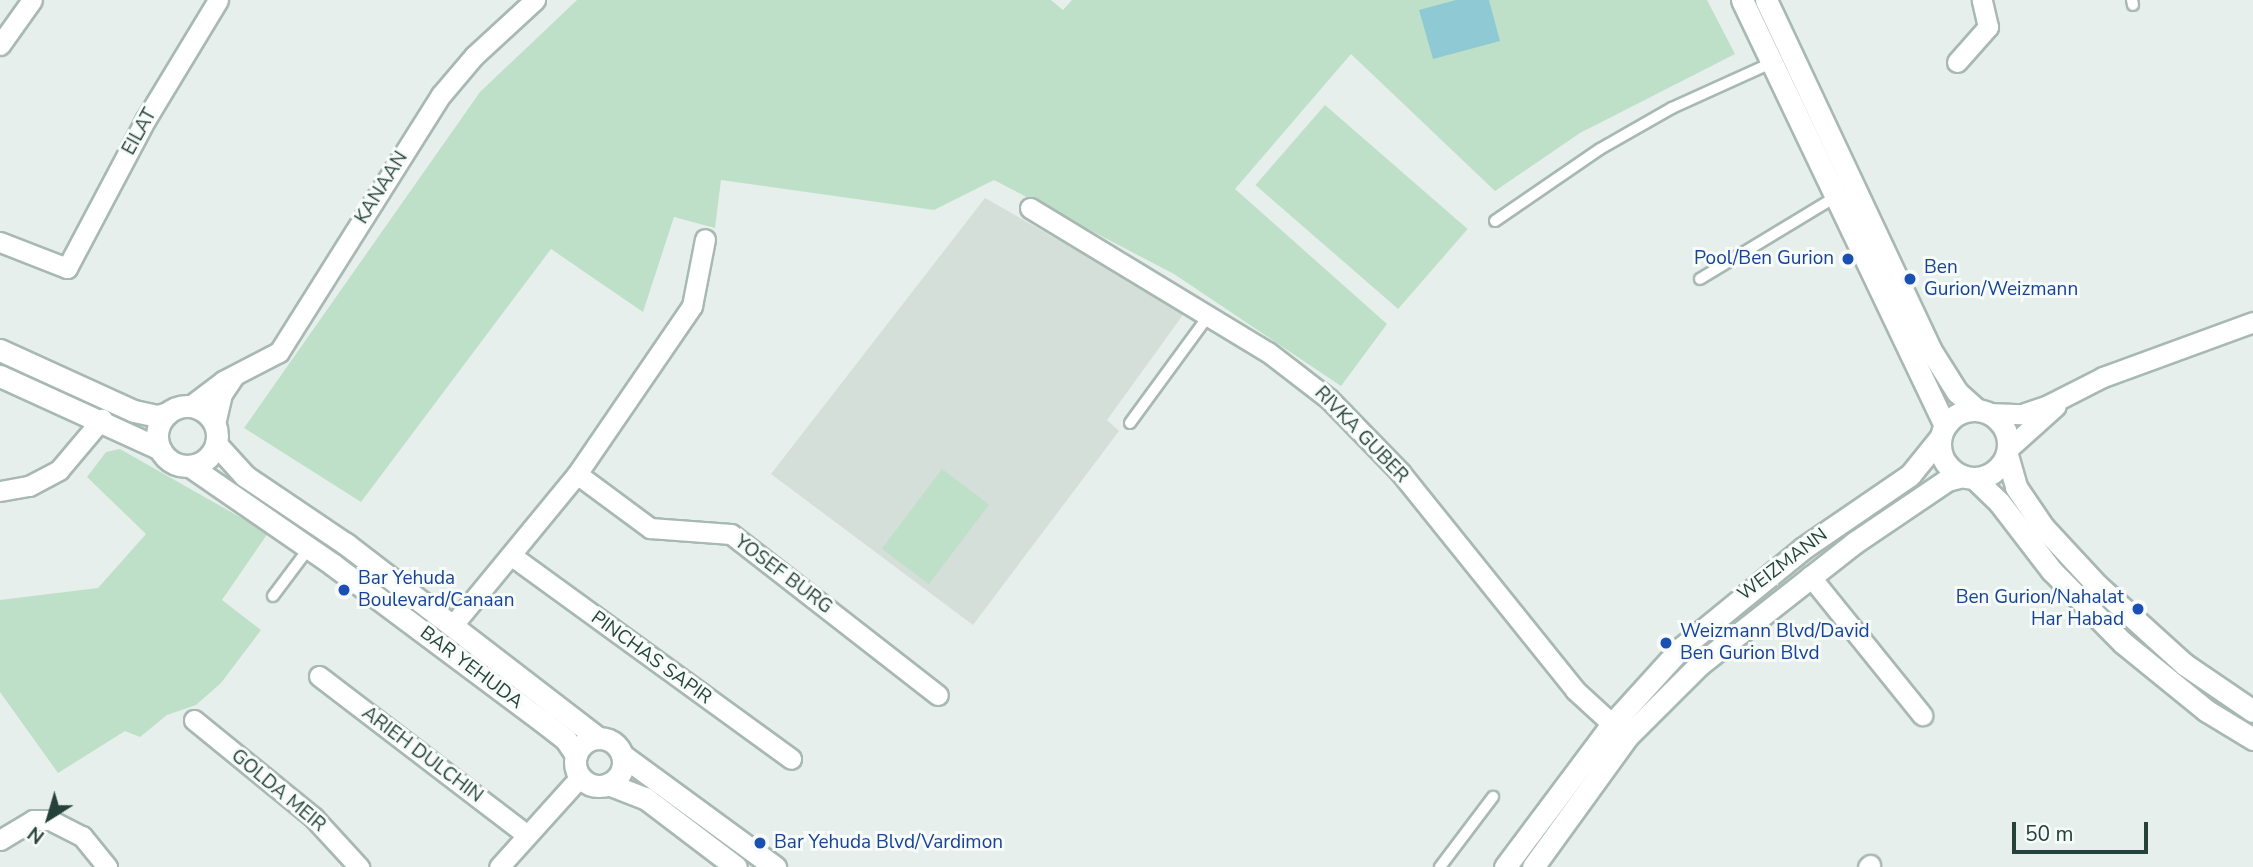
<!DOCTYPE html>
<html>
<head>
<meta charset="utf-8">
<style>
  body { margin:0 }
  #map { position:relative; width:2253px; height:867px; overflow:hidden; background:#e6efeb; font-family:"Nunito Sans",sans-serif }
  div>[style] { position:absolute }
  .built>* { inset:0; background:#d4dfda }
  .green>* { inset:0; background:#bfe0c8; transform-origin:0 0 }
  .water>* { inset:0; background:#8ec9d4 }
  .roads { filter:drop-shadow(2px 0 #a8b8b2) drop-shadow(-2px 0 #a8b8b2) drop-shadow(0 2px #a8b8b2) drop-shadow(0 -2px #a8b8b2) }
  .service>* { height:10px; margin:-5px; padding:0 5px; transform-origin:5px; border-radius:5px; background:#fff }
  .minor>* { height:19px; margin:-9.5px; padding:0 9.5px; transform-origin:9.5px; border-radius:9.5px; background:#fff }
  .tertiary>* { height:21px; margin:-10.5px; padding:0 10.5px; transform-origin:10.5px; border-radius:10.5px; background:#fff }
  .tertiary>.ring { margin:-10.5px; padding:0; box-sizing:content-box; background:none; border:21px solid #fff; border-radius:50% }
  .dots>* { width:19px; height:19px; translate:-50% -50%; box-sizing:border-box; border:4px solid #f7fbf9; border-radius:50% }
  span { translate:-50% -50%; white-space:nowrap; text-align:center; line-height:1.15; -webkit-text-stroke:6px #f7fbf9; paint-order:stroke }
  .street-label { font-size:19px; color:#24423a }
  .transit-label { font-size:19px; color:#164399 }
  .right { translate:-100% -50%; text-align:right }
  .left { translate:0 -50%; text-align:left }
  .north { position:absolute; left:14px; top:783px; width:70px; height:70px; -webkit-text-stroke:5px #f7fbf9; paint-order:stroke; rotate:217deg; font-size:19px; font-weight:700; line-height:28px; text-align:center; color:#24423a }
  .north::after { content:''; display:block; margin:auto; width:24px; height:32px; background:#24423a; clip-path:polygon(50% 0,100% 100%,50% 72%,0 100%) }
  .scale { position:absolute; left:2012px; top:822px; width:136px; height:32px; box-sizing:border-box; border:4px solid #24423a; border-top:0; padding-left:9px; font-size:21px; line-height:24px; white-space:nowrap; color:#24423a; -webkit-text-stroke:5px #f7fbf9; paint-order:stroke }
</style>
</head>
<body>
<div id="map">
  <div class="built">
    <div style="clip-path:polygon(985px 198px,1185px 312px,1107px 420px,1119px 431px,973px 625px,771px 474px)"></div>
  </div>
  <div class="green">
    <div style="clip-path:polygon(577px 0,1051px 0,1063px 10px,1072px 0,1707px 0,1735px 54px,1580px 133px,1495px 191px,1351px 54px,1235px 189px,1387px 324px,1341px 386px,1174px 274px,994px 180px,934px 210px,721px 180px,715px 228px,674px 217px,643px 312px,551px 249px,361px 502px,244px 428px,480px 92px)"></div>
    <div style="left:1325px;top:105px;width:189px;height:106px;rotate:41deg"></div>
    <div style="clip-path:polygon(120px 449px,268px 533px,222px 600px,261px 630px,221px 683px,196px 705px,167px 715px,140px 737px,125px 731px,58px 773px,0 692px,0 600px,98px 588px,146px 534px,87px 477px,106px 452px)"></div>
    <div style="left:942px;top:469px;width:59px;height:100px;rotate:37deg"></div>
  </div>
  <div class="water">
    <div style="clip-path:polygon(1456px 0,1489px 0,1500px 41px,1433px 59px,1419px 10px)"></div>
  </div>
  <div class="roads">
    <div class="service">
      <div style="left:2132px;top:0;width:5px;rotate:79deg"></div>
      <div style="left:1495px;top:221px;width:127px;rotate:-34.4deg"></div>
      <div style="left:1600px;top:149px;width:83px;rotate:-29.7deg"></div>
      <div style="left:1672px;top:108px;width:107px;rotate:-24.4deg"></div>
      <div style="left:1700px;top:279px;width:160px;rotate:-31.2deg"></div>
      <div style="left:1130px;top:423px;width:134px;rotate:-53.8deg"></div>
      <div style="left:273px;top:596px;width:60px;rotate:-53.1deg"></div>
      <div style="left:1440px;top:867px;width:88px;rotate:-52.9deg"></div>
    </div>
    <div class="minor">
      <div style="left:0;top:45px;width:55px;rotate:-54.6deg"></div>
      <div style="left:1957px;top:62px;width:47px;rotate:-48.5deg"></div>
      <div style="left:1988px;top:27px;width:28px;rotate:-103deg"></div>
      <div style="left:1030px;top:208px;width:278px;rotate:31.2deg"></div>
      <div style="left:1268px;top:352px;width:77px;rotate:37.6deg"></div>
      <div style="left:1329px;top:399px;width:102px;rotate:45.8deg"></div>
      <div style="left:1400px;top:472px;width:280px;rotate:51.2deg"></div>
      <div style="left:1575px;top:690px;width:64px;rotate:42.5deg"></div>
      <div style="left:0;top:242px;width:72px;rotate:21.2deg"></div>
      <div style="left:67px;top:268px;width:169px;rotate:-62.1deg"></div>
      <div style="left:146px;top:119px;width:139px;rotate:-58.8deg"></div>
      <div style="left:190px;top:406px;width:41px;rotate:-37.1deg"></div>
      <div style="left:223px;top:381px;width:63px;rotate:-27.4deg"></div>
      <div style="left:279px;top:352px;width:304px;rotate:-57.8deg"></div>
      <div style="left:441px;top:95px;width:51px;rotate:-49.8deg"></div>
      <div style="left:474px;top:56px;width:83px;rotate:-42.6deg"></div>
      <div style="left:1988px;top:413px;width:34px;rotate:2deg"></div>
      <div style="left:2022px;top:414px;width:28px;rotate:-19deg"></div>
      <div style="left:2048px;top:405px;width:62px;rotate:-27deg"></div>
      <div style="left:2103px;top:377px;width:160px;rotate:-20.1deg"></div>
      <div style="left:215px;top:424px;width:31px;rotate:-77deg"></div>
      <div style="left:222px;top:394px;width:22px;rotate:-56deg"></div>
      <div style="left:2008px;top:449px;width:64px;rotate:-41.9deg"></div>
      <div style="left:577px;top:474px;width:91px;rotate:36.5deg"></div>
      <div style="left:650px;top:528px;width:81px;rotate:4.2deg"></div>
      <div style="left:731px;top:534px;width:262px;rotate:37.9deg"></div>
      <div style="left:0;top:491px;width:29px;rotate:-10deg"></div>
      <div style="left:29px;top:486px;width:34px;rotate:-28deg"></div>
      <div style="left:59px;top:470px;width:67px;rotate:-49.9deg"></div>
      <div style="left:512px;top:556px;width:345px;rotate:36deg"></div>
      <div style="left:1810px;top:576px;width:179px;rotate:51.1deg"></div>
      <div style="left:453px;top:625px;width:195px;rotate:-50.6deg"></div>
      <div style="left:577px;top:474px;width:204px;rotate:-55.6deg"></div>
      <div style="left:692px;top:306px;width:68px;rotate:-79deg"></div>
      <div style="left:319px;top:676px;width:260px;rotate:37.4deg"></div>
      <div style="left:194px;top:720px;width:155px;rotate:39.2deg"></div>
      <div style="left:314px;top:818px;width:67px;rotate:47.4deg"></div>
      <div style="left:0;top:840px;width:39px;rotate:-31deg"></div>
      <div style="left:33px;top:820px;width:17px"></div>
      <div style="left:50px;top:820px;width:36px;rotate:27deg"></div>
      <div style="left:82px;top:836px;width:40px;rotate:51deg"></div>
      <div style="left:499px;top:867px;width:121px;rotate:-48deg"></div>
      <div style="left:1868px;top:867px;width:3px;rotate:-45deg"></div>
    </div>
    <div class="tertiary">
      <div style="left:1742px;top:0;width:472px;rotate:64.5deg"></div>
      <div style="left:1766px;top:0;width:386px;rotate:64.8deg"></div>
      <div style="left:1930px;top:349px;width:51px;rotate:57.9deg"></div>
      <div style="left:1957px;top:392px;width:27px;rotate:42deg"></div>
      <div style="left:0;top:350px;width:147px;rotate:24.5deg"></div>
      <div style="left:134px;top:411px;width:25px;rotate:12deg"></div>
      <div style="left:158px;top:416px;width:10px;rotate:-17deg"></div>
      <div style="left:0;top:376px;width:176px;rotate:24.5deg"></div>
      <div class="ring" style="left:157px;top:406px;width:39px;height:39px"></div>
      <div class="ring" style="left:1940px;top:410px;width:47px;height:47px"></div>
      <div style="left:216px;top:444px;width:43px;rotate:47.8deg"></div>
      <div style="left:245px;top:476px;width:122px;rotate:34deg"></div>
      <div style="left:346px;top:544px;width:318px;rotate:37.6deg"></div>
      <div style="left:2007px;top:455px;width:33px;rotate:74deg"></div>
      <div style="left:2016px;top:487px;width:50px;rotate:55.7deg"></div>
      <div style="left:2044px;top:528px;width:78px;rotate:47.1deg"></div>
      <div style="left:2097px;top:585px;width:118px;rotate:42.2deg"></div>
      <div style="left:2184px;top:664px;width:83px;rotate:34.3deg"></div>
      <div style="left:190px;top:466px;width:173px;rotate:34.6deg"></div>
      <div style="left:332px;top:564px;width:262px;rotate:36.8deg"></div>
      <div style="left:542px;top:721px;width:31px;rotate:38deg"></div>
      <div style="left:566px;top:740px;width:18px;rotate:56deg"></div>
      <div style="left:1974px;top:478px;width:35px;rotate:44deg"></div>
      <div style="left:1999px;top:502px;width:87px;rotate:52.5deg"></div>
      <div style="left:2052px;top:571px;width:100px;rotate:45.4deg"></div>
      <div style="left:2122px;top:642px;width:109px;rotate:39.1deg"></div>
      <div style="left:2207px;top:711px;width:54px;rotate:31.3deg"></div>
      <div class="ring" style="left:575px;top:738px;width:27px;height:27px"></div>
      <div style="left:622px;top:755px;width:190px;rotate:36.2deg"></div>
      <div style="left:608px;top:784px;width:40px;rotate:21deg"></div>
      <div style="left:645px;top:798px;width:114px;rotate:37.2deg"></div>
      <div style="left:1505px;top:867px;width:179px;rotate:-53.2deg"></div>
      <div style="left:1612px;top:724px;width:101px;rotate:-47.8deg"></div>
      <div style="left:1680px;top:649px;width:158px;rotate:-39.3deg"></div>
      <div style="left:1802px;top:549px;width:131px;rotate:-34.4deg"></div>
      <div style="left:1910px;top:475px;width:48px;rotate:-51deg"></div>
      <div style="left:1533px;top:867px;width:160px;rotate:-54.1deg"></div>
      <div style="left:1627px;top:737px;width:102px;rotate:-45deg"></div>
      <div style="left:1699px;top:665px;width:197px;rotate:-38.2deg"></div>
      <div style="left:1854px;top:543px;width:112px;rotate:-34.1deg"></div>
      <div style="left:1947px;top:480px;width:16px;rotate:-14deg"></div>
    </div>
  </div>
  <div class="dots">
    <div style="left:1848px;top:259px;background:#1a4fb4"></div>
    <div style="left:1910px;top:279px;background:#1a4fb4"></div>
    <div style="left:344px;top:590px;background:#1a4fb4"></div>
    <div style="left:2138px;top:609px;background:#1a4fb4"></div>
    <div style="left:1666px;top:643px;background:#1a4fb4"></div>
    <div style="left:760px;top:843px;background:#1a4fb4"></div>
  </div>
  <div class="street-label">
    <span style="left:140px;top:132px;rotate:-61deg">EILAT</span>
    <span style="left:382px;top:188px;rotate:-58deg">KANAAN</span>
    <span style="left:1361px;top:435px;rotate:46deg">RIVKA GUBER</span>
    <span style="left:1783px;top:565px;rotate:-37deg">WEIZMANN</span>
    <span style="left:783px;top:575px;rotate:37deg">YOSEF BURG</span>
    <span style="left:651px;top:658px;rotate:36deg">PINCHAS SAPIR</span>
    <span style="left:471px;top:668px;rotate:37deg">BAR YEHUDA</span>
    <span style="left:422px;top:755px;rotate:37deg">ARIEH DULCHIN</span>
    <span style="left:278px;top:791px;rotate:40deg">GOLDA MEIR</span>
  </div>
  <div class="transit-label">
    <span class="right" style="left:1834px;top:259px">Pool/Ben Gurion</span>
    <span class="left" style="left:1924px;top:279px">Ben<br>Gurion/Weizmann</span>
    <span class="left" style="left:358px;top:590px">Bar Yehuda<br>Boulevard/Canaan</span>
    <span class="right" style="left:2124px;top:609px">Ben Gurion/Nahalat<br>Har Habad</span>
    <span class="left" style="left:1680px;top:643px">Weizmann Blvd/David<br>Ben Gurion Blvd</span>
    <span class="left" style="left:774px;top:843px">Bar Yehuda Blvd/Vardimon</span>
  </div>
  <div class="north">N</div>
  <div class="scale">50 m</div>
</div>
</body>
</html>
